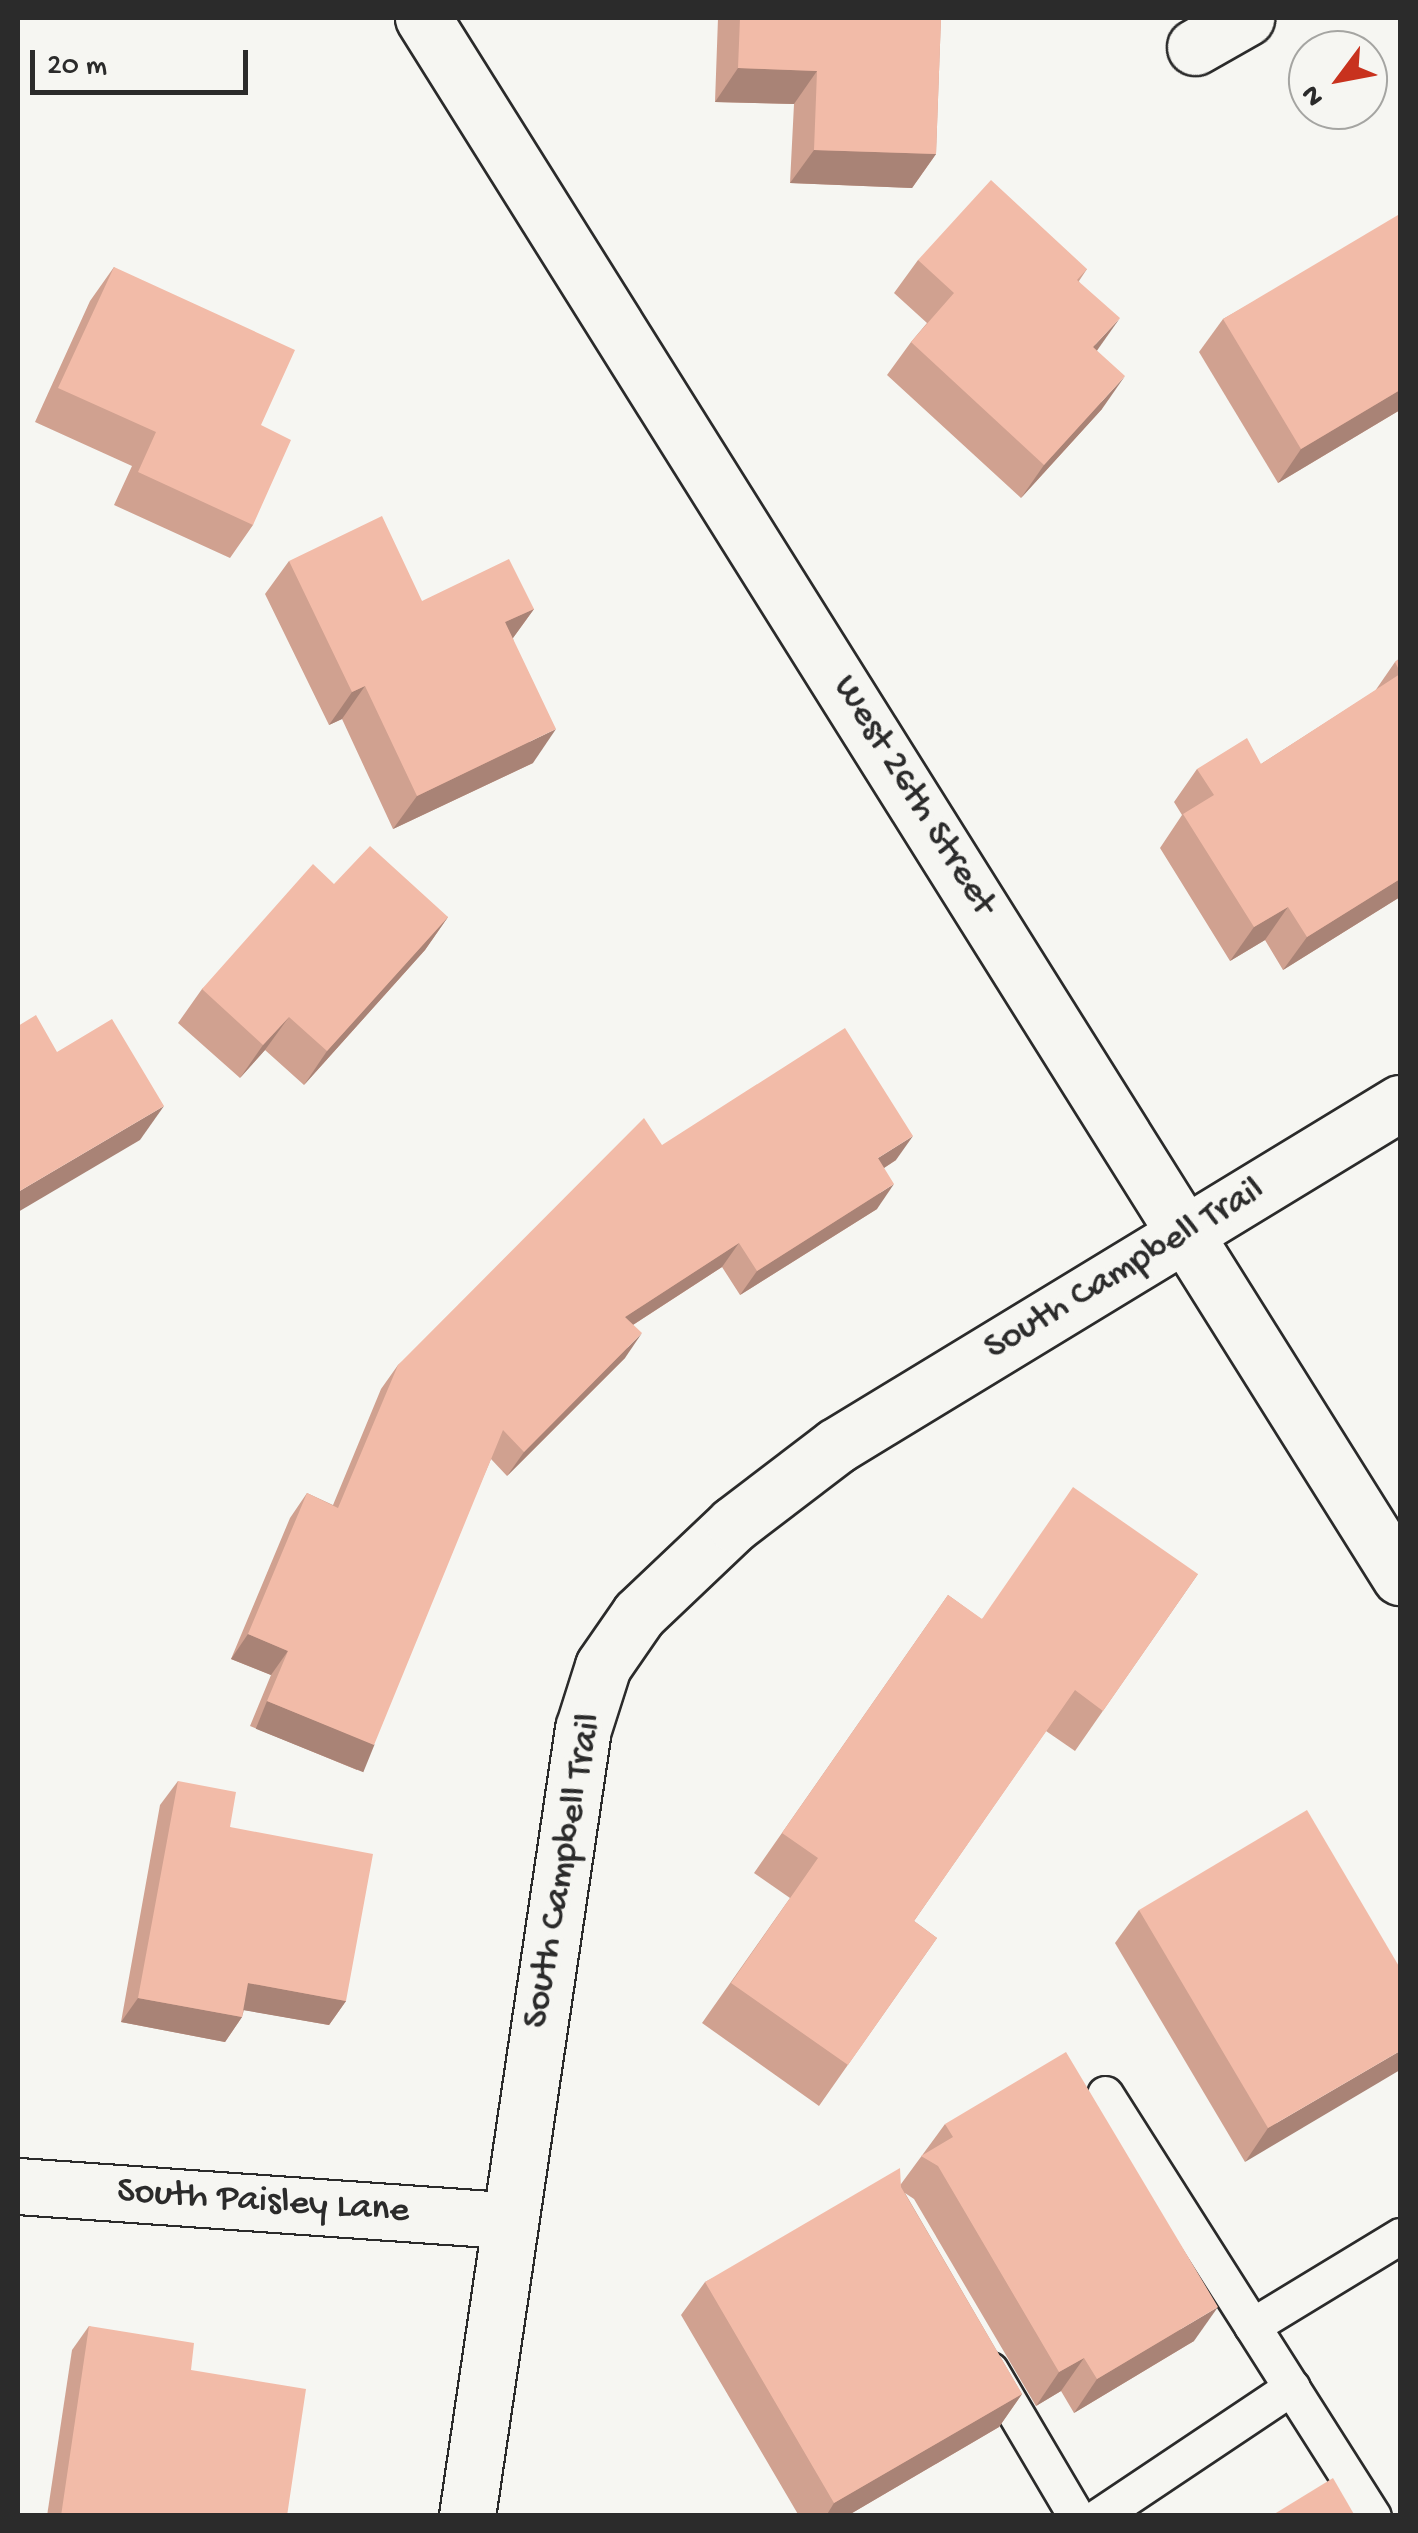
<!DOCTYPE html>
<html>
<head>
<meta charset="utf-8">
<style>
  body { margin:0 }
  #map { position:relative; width:1418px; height:2533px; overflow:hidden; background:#f6f6f2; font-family:"Gochi Hand",sans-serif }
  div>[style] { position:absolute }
  .roads { filter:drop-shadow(2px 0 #2b2b2b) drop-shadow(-2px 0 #2b2b2b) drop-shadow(0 2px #2b2b2b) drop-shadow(0 -2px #2b2b2b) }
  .service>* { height:35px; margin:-17.5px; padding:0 17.5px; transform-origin:17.5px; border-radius:17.5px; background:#f6f6f2 }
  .minor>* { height:55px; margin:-27.5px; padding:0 27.5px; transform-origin:27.5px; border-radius:27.5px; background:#f6f6f2 }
  .secondary>* { height:55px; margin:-27.5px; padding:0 27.5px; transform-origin:27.5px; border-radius:27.5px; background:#f6f6f2 }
  .wall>* { inset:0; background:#d0a190 }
  .shaded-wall>* { inset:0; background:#a98376; transform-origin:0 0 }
  .building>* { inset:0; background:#f2bba8 }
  span { translate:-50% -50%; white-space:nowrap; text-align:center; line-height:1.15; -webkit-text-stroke:10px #f6f6f2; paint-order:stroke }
  .street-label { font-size:38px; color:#2b2b2b }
  .frame { position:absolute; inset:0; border:20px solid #2b2b2b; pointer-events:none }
  .north { position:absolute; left:1288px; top:30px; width:100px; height:100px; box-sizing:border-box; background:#f6f6f2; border:2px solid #a5a5a2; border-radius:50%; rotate:238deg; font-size:28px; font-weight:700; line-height:40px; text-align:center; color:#2b2b2b }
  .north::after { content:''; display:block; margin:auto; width:35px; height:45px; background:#c8321e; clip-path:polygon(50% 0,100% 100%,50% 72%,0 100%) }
  .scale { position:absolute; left:30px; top:50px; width:218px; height:45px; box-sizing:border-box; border:5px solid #2b2b2b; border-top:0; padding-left:12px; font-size:30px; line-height:35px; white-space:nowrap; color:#2b2b2b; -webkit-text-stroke:8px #f6f6f2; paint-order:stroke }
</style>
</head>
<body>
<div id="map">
  <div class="roads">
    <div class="service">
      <div style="left:1105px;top:2094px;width:500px;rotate:57.6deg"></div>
      <div style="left:1252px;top:2326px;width:173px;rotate:-31.3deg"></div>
      <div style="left:990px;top:2370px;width:169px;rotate:59.5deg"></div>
      <div style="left:1099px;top:2516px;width:232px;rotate:-33.8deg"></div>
    </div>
    <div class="minor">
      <div style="left:1195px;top:47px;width:59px;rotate:-29.6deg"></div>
      <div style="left:18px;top:2186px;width:491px;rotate:4deg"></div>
      <div style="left:467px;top:2516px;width:796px;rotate:-81.62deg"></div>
      <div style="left:583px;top:1729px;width:66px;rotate:-72.4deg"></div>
      <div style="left:603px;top:1666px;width:63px;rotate:-55.3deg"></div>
      <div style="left:639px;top:1614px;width:131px;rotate:-43.5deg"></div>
      <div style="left:734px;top:1524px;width:128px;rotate:-37.4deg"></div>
      <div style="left:836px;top:1446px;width:660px;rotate:-31.31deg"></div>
    </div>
    <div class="secondary">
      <div style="left:423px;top:18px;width:1840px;rotate:57.93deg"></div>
    </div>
  </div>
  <div class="wall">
    <div style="clip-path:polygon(718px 18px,941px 18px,936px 154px,912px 188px,790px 183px,794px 104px,715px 102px)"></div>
    <div style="clip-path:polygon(1400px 219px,1400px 410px,1278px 483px,1199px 352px,1223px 319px)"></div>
    <div style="clip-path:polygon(918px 260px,1087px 269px,1079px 281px,1097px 350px,1102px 409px,1021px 498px,887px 375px,911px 342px,927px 323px,894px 293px)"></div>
    <div style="clip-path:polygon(114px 267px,261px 425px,253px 525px,230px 558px,114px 505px,132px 466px,35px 422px,90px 301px)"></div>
    <div style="clip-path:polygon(289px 561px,422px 601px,534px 609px,513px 638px,533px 763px,393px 829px,342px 719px,329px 725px,265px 594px)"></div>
    <div style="clip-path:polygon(1400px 658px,1400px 897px,1283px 970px,1265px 940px,1230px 961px,1160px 848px,1182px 815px,1174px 802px,1197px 769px,1261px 764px,1375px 691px,1395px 662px)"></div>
    <div style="clip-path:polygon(334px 884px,448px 917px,425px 950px,304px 1085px,265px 1050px,240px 1078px,178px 1023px,202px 989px)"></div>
    <div style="clip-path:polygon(662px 1145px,896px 1160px,884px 1168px,877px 1209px,740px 1295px,722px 1267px,633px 1325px,625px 1358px,507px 1476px,491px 1459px,357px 1770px,250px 1726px,271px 1675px,231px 1659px,290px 1518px,307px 1493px,333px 1505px,381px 1389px,398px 1365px)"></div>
    <div style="clip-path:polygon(1198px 1574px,1075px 1751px,1046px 1731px,914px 1921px,937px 1938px,819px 2106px,702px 2023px,790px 1898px,754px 1873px,948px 1595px,981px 1619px)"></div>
    <div style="clip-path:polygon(178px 1781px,230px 1827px,346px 2001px,329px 2025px,244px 2010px,242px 2017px,225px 2042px,121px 2022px,160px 1805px)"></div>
    <div style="clip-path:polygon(1139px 1910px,1400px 1968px,1245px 2162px,1115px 1943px)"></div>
    <div style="clip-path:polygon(945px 2124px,1194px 2341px,1074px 2413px,1061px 2391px,1036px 2406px,914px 2199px,905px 2193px,1022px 2394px,999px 2427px,847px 2516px,799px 2516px,681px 2315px,705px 2282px,901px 2184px)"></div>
    <div style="clip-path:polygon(89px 2326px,191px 2370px,287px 2516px,47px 2516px,72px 2350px)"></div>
  </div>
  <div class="shaded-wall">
    <div style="clip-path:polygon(738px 68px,817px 71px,794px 104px,715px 102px)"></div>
    <div style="clip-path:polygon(814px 150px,936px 154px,912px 188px,790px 183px)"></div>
    <div style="clip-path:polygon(1120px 318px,1096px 352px,1093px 347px)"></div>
    <div style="clip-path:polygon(1125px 376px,1102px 409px,1021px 498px,1044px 465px)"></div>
    <div style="clip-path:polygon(1400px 390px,1400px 410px,1278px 483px,1301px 449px)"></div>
    <div style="clip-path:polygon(534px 609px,510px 642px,505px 622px)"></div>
    <div style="clip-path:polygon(365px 686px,342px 719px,329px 725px,352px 692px)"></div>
    <div style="clip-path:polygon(556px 729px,533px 763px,393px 829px,417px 796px)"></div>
    <div style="clip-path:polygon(1400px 879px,1400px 897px,1283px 970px,1307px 937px)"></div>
    <div style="clip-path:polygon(1288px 907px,1265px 940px,1230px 961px,1254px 927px)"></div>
    <div style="clip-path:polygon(448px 917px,425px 950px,304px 1085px,327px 1051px)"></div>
    <div style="clip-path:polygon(289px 1017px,265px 1050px,240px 1078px,263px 1045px)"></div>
    <div style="clip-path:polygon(164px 1106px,140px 1140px,18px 1212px,18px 1192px)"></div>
    <div style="clip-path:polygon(913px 1136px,896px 1160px,861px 1183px,878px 1158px)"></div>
    <div style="clip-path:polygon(894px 1184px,877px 1209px,740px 1295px,757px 1271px)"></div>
    <div style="clip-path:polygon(739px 1243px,722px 1267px,608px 1341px,625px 1317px)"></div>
    <div style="clip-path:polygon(642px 1333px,625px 1358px,507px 1476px,524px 1452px)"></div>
    <div style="clip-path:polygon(248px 1634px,288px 1651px,271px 1675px,231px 1659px)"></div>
    <div style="left:267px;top:1701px;width:116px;height:30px;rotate:22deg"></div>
    <div style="clip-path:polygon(248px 1983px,346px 2001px,329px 2025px,231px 2008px)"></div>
    <div style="clip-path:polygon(138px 1998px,242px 2017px,225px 2042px,121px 2022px)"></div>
    <div style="clip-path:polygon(1400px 2051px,1400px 2070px,1245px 2162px,1268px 2128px)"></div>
    <div style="clip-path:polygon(1218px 2307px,1194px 2341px,1074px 2413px,1097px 2379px)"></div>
    <div style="clip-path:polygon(1084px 2358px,1061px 2391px,1036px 2406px,1059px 2372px)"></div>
    <div style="clip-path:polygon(1022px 2394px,999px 2427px,847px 2516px,826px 2516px,834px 2503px)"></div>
  </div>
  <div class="building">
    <div style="clip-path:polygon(740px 18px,941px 18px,936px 154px,814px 150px,817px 71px,738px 68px)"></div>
    <div style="clip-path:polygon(991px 180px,1087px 269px,1077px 280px,1120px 318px,1093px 347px,1125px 376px,1044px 465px,911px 342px,954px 293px,918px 260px)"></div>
    <div style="clip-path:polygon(1398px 215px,1400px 219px,1400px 390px,1301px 449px,1223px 319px)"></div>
    <div style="clip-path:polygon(114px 267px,295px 350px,261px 425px,291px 440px,253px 525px,138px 472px,156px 432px,58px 388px)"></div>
    <div style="clip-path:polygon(382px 516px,422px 601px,509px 559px,534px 609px,505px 622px,556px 729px,417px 796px,365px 686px,352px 692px,289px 561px)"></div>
    <div style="clip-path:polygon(1400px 658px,1400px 672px,1395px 662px)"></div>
    <div style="clip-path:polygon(1400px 674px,1400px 879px,1307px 937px,1288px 907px,1254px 927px,1183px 814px,1214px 795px,1197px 769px,1247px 738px,1261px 764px)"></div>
    <div style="clip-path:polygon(370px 846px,448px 917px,327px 1051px,289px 1017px,263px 1045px,202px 989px,313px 864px,334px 884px)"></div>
    <div style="clip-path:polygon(36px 1015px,57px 1052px,112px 1019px,164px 1106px,18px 1192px,18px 1026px)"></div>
    <div style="clip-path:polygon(845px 1028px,913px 1136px,878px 1158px,894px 1184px,757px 1271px,739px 1243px,625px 1317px,642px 1333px,524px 1452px,503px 1430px,374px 1745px,267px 1701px,288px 1651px,248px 1634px,307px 1493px,338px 1508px,398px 1365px,644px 1118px,662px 1145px)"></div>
    <div style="clip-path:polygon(1073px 1487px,1198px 1574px,1103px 1711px,1075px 1690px,914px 1921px,937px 1938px,848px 2065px,731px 1983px,818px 1858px,782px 1833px,948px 1595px,982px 1619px)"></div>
    <div style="clip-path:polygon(178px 1781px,236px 1792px,230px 1827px,373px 1854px,346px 2001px,248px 1983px,242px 2017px,138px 1998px)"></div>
    <div style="clip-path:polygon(1307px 1810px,1400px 1968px,1400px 2051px,1268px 2128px,1139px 1910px)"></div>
    <div style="clip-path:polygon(1066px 2052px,1218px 2307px,1097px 2379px,1084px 2358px,1059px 2372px,938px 2166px,921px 2156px,953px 2137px,945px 2124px)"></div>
    <div style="clip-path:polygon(900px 2168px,901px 2187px,1022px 2394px,834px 2503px,705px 2282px)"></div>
    <div style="clip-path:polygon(89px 2326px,194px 2343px,191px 2370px,306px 2389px,287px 2516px,61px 2516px)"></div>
    <div style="clip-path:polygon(1333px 2478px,1355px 2516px,1271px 2516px)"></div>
  </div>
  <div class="street-label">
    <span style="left:913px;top:796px;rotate:58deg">West 26th Street</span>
    <span style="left:1125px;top:1270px;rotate:-31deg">South Campbell Trail</span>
    <span style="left:564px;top:1871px;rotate:-80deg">South Campbell Trail</span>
    <span style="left:263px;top:2203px;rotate:4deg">South Paisley Lane</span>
  </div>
  <div class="frame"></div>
  <div class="north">N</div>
  <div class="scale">20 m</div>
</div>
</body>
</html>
